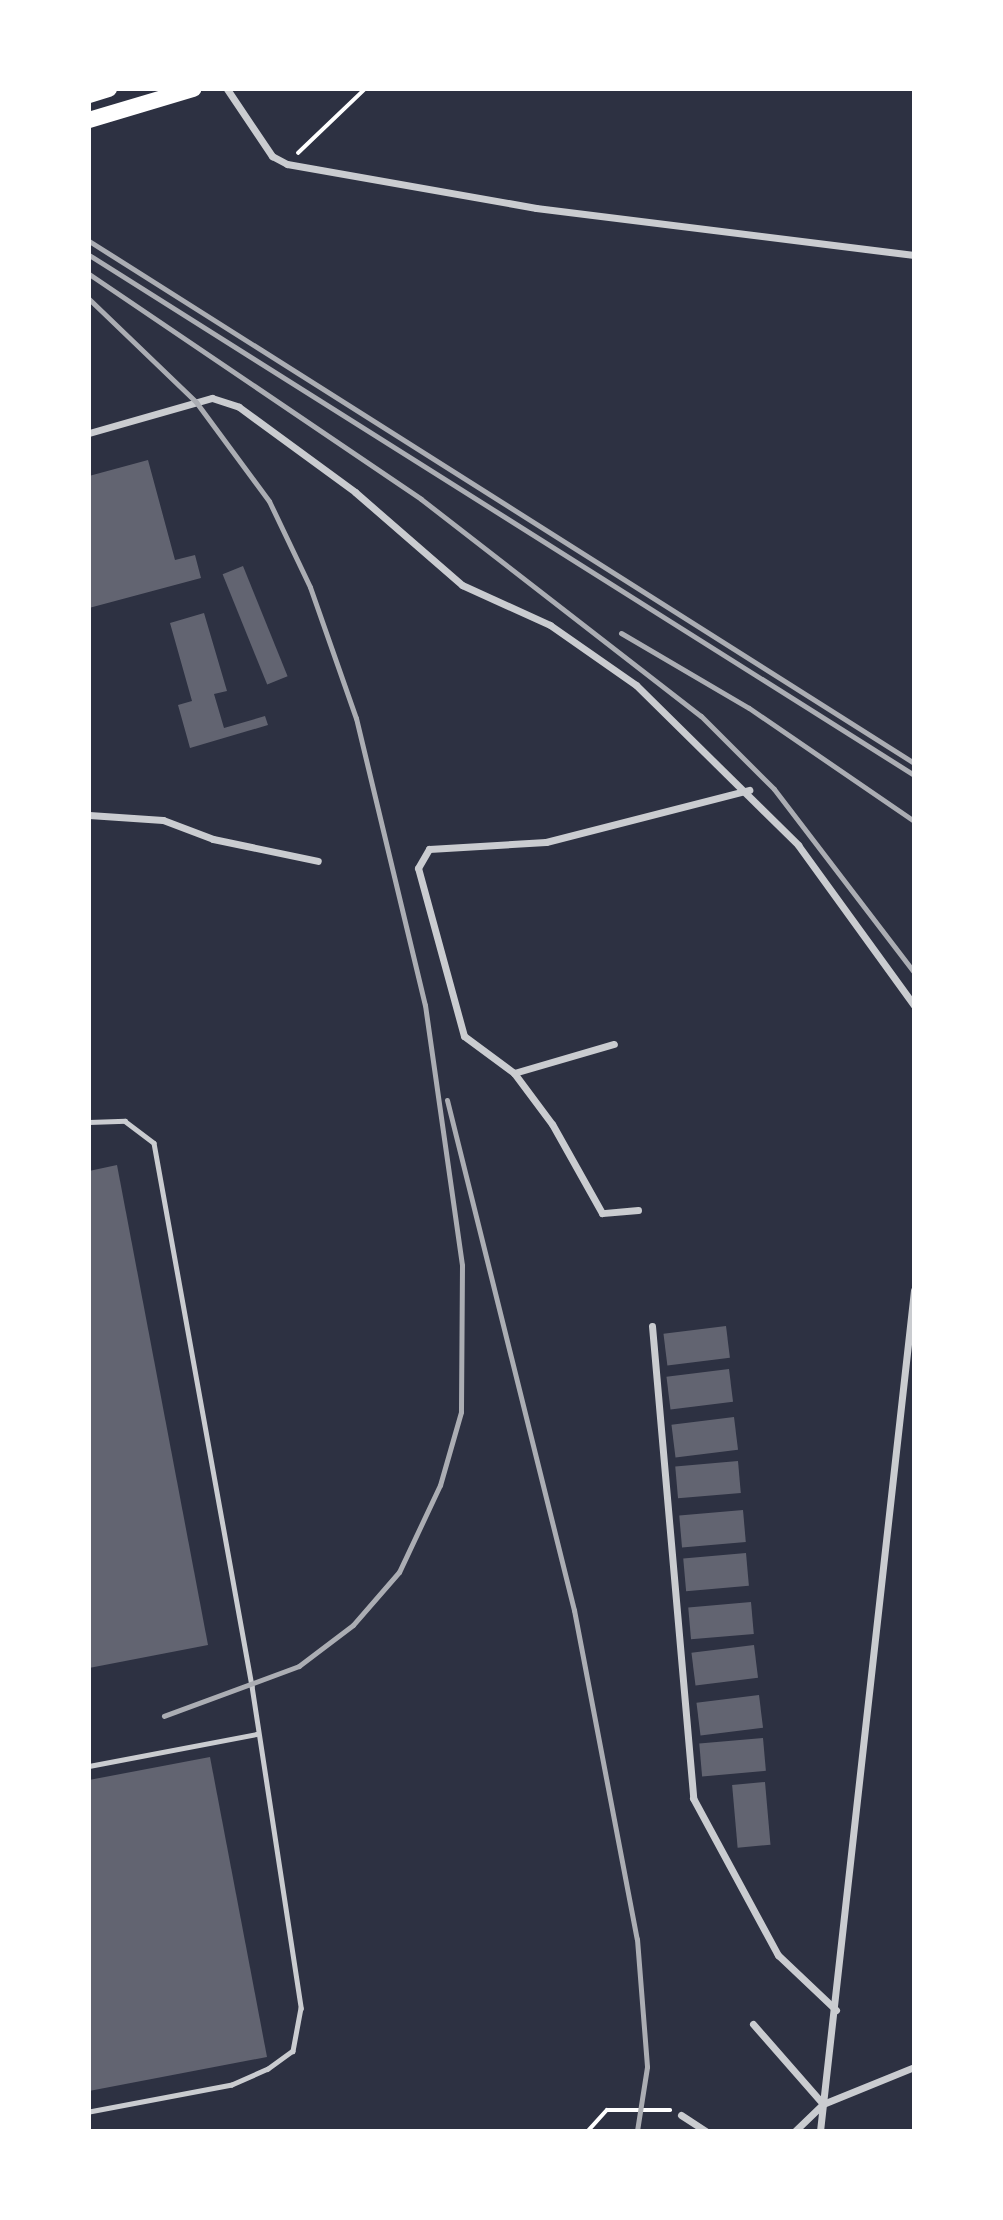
<!DOCTYPE html>
<html>
<head>
<meta charset="utf-8">
<style>
  body { margin:0 }
  #map { position:relative; width:1003px; height:2220px; overflow:hidden; background:#2d3142; font-family:Rubik,sans-serif }
  div>[style] { position:absolute }
  .building>* { inset:0; background:#626471; transform-origin:0 0 }
  .path>* { height:3.5px; margin:-1.75px; padding:0 1.75px; transform-origin:1.75px; border-radius:1.75px; background:#fff }
  .service>* { height:4.5px; margin:-2.25px; padding:0 2.25px; transform-origin:2.25px; border-radius:2.25px; background:#caccd0 }
  .minor>* { height:7px; margin:-3.5px; padding:0 3.5px; transform-origin:3.5px; border-radius:3.5px; background:#caccd0 }
  .primary>* { height:16px; margin:-8px; padding:0 8px; transform-origin:8px; border-radius:8px; background:#fff }
  .rail>* { height:5px; margin:-2.5px; padding:0 2.5px; transform-origin:2.5px; border-radius:2.5px; background:#abadb3 }
  span { translate:-50% -50%; white-space:nowrap; text-align:center; line-height:1.15; -webkit-text-stroke:7px #fff; paint-order:stroke }
  .frame { position:absolute; inset:0; border:91px solid #fff; pointer-events:none }
</style>
</head>
<body>
<div id="map">
  <div class="building">
    <div style="clip-path:polygon(148px 460px,175px 560px,195px 555px,201px 578px,89px 608px,89px 476px)"></div>
    <div style="left:243px;top:566px;width:119px;height:22px;rotate:68deg"></div>
    <div style="clip-path:polygon(204px 613px,227px 691px,214px 694px,224px 728px,265px 716px,268px 725px,190px 748px,178px 705px,192px 701px,170px 623px)"></div>
    <div style="clip-path:polygon(117px 1165px,208px 1645px,89px 1668px,89px 1171px)"></div>
    <div style="left:726px;top:1326px;width:32px;height:63px;rotate:83deg"></div>
    <div style="left:729px;top:1369px;width:33px;height:63px;rotate:83deg"></div>
    <div style="left:734px;top:1417px;width:33px;height:63px;rotate:83deg"></div>
    <div style="left:738px;top:1461px;width:32px;height:63px;rotate:85deg"></div>
    <div style="left:743px;top:1510px;width:32px;height:64px;rotate:85deg"></div>
    <div style="left:746px;top:1553px;width:33px;height:63px;rotate:85deg"></div>
    <div style="left:751px;top:1602px;width:32px;height:63px;rotate:85deg"></div>
    <div style="left:754px;top:1645px;width:33px;height:63px;rotate:83deg"></div>
    <div style="left:759px;top:1695px;width:33px;height:63px;rotate:83deg"></div>
    <div style="left:763px;top:1738px;width:33px;height:64px;rotate:85deg"></div>
    <div style="clip-path:polygon(210px 1757px,267px 2057px,89px 2091px,89px 1780px)"></div>
    <div style="left:765px;top:1782px;width:63px;height:33px;rotate:85deg"></div>
  </div>
  <div class="path">
    <div style="left:298px;top:153px;width:93px;rotate:-43.7deg"></div>
    <div style="left:588px;top:2131px;width:28px;rotate:-48deg"></div>
    <div style="left:607px;top:2110px;width:63px"></div>
  </div>
  <div class="service">
    <div style="left:89px;top:1122px;width:36px;rotate:-2deg"></div>
    <div style="left:125px;top:1121px;width:36px;rotate:37deg"></div>
    <div style="left:154px;top:1143px;width:552px;rotate:79.77deg"></div>
    <div style="left:252px;top:1686px;width:326px;rotate:81.3deg"></div>
    <div style="left:301px;top:2008px;width:44px;rotate:100.5deg"></div>
    <div style="left:293px;top:2051px;width:31px;rotate:144deg"></div>
    <div style="left:268px;top:2069px;width:39px;rotate:156deg"></div>
    <div style="left:232px;top:2085px;width:146px;rotate:169.3deg"></div>
    <div style="left:89px;top:1766px;width:170px;rotate:-10.8deg"></div>
  </div>
  <div class="minor">
    <div style="left:227px;top:89px;width:81px;rotate:56.1deg"></div>
    <div style="left:272px;top:156px;width:17px;rotate:28deg"></div>
    <div style="left:287px;top:164px;width:253px;rotate:10deg"></div>
    <div style="left:536px;top:208px;width:381px;rotate:7.1deg"></div>
    <div style="left:89px;top:433px;width:128px;rotate:-15.9deg"></div>
    <div style="left:212px;top:398px;width:28px;rotate:18deg"></div>
    <div style="left:239px;top:407px;width:144px;rotate:36.2deg"></div>
    <div style="left:355px;top:492px;width:142px;rotate:41deg"></div>
    <div style="left:462px;top:585px;width:97px;rotate:24.4deg"></div>
    <div style="left:550px;top:625px;width:105px;rotate:34.9deg"></div>
    <div style="left:636px;top:685px;width:228px;rotate:44.6deg"></div>
    <div style="left:798px;top:845px;width:198px;rotate:54.1deg"></div>
    <div style="left:89px;top:815px;width:74px;rotate:3.9deg"></div>
    <div style="left:163px;top:820px;width:53px;rotate:20.8deg"></div>
    <div style="left:213px;top:839px;width:107px;rotate:11.8deg"></div>
    <div style="left:514px;top:1073px;width:104px;rotate:-16.2deg"></div>
    <div style="left:638px;top:1210px;width:36px;rotate:175deg"></div>
    <div style="left:602px;top:1213px;width:102px;rotate:-119.3deg"></div>
    <div style="left:552px;top:1124px;width:64px;rotate:-126.7deg"></div>
    <div style="left:514px;top:1073px;width:62px;rotate:-143.5deg"></div>
    <div style="left:464px;top:1036px;width:174px;rotate:-105.3deg"></div>
    <div style="left:418px;top:868px;width:22px;rotate:-60deg"></div>
    <div style="left:429px;top:849px;width:117px;rotate:-3.4deg"></div>
    <div style="left:546px;top:842px;width:210px;rotate:-14.4deg"></div>
    <div style="left:652px;top:1326px;width:474px;rotate:85deg"></div>
    <div style="left:693px;top:1798px;width:179px;rotate:61.6deg"></div>
    <div style="left:778px;top:1955px;width:80px;rotate:43.5deg"></div>
    <div style="left:753px;top:2024px;width:106px;rotate:48.8deg"></div>
    <div style="left:823px;top:2104px;width:39px;rotate:136deg"></div>
    <div style="left:823px;top:2104px;width:98px;rotate:-22.1deg"></div>
    <div style="left:681px;top:2115px;width:30px;rotate:33deg"></div>
    <div style="left:820px;top:2131px;width:846px;rotate:-83.62deg"></div>
  </div>
  <div class="primary">
    <div style="left:89px;top:95px;width:21px;rotate:-17deg"></div>
    <div style="left:89px;top:120px;width:109px;rotate:-16.6deg"></div>
  </div>
  <div class="rail">
    <div style="left:89px;top:241px;width:976px;rotate:32.32deg"></div>
    <div style="left:89px;top:255px;width:975px;rotate:32.22deg"></div>
    <div style="left:89px;top:274px;width:401px;rotate:34.1deg"></div>
    <div style="left:421px;top:499px;width:354px;rotate:37.8deg"></div>
    <div style="left:701px;top:716px;width:103px;rotate:45deg"></div>
    <div style="left:774px;top:789px;width:230px;rotate:52.6deg"></div>
    <div style="left:89px;top:299px;width:149px;rotate:43.9deg"></div>
    <div style="left:196px;top:402px;width:123px;rotate:53.6deg"></div>
    <div style="left:269px;top:501px;width:95px;rotate:64.5deg"></div>
    <div style="left:310px;top:587px;width:139px;rotate:70.7deg"></div>
    <div style="left:356px;top:718px;width:295px;rotate:76.5deg"></div>
    <div style="left:425px;top:1005px;width:263px;rotate:81.9deg"></div>
    <div style="left:462px;top:1265px;width:147px;rotate:90.4deg"></div>
    <div style="left:461px;top:1412px;width:76px;rotate:106deg"></div>
    <div style="left:440px;top:1485px;width:96px;rotate:115.2deg"></div>
    <div style="left:399px;top:1572px;width:70px;rotate:131deg"></div>
    <div style="left:353px;top:1625px;width:68px;rotate:142.8deg"></div>
    <div style="left:299px;top:1666px;width:144px;rotate:159.7deg"></div>
    <div style="left:621px;top:633px;width:148px;rotate:30.4deg"></div>
    <div style="left:749px;top:708px;width:200px;rotate:34.4deg"></div>
    <div style="left:447px;top:1100px;width:526px;rotate:76.02deg"></div>
    <div style="left:574px;top:1610px;width:335px;rotate:79.2deg"></div>
    <div style="left:637px;top:1939px;width:128px;rotate:85.5deg"></div>
    <div style="left:647px;top:2067px;width:65px;rotate:98.9deg"></div>
  </div>
  <div class="frame"></div>
</div>
</body>
</html>
